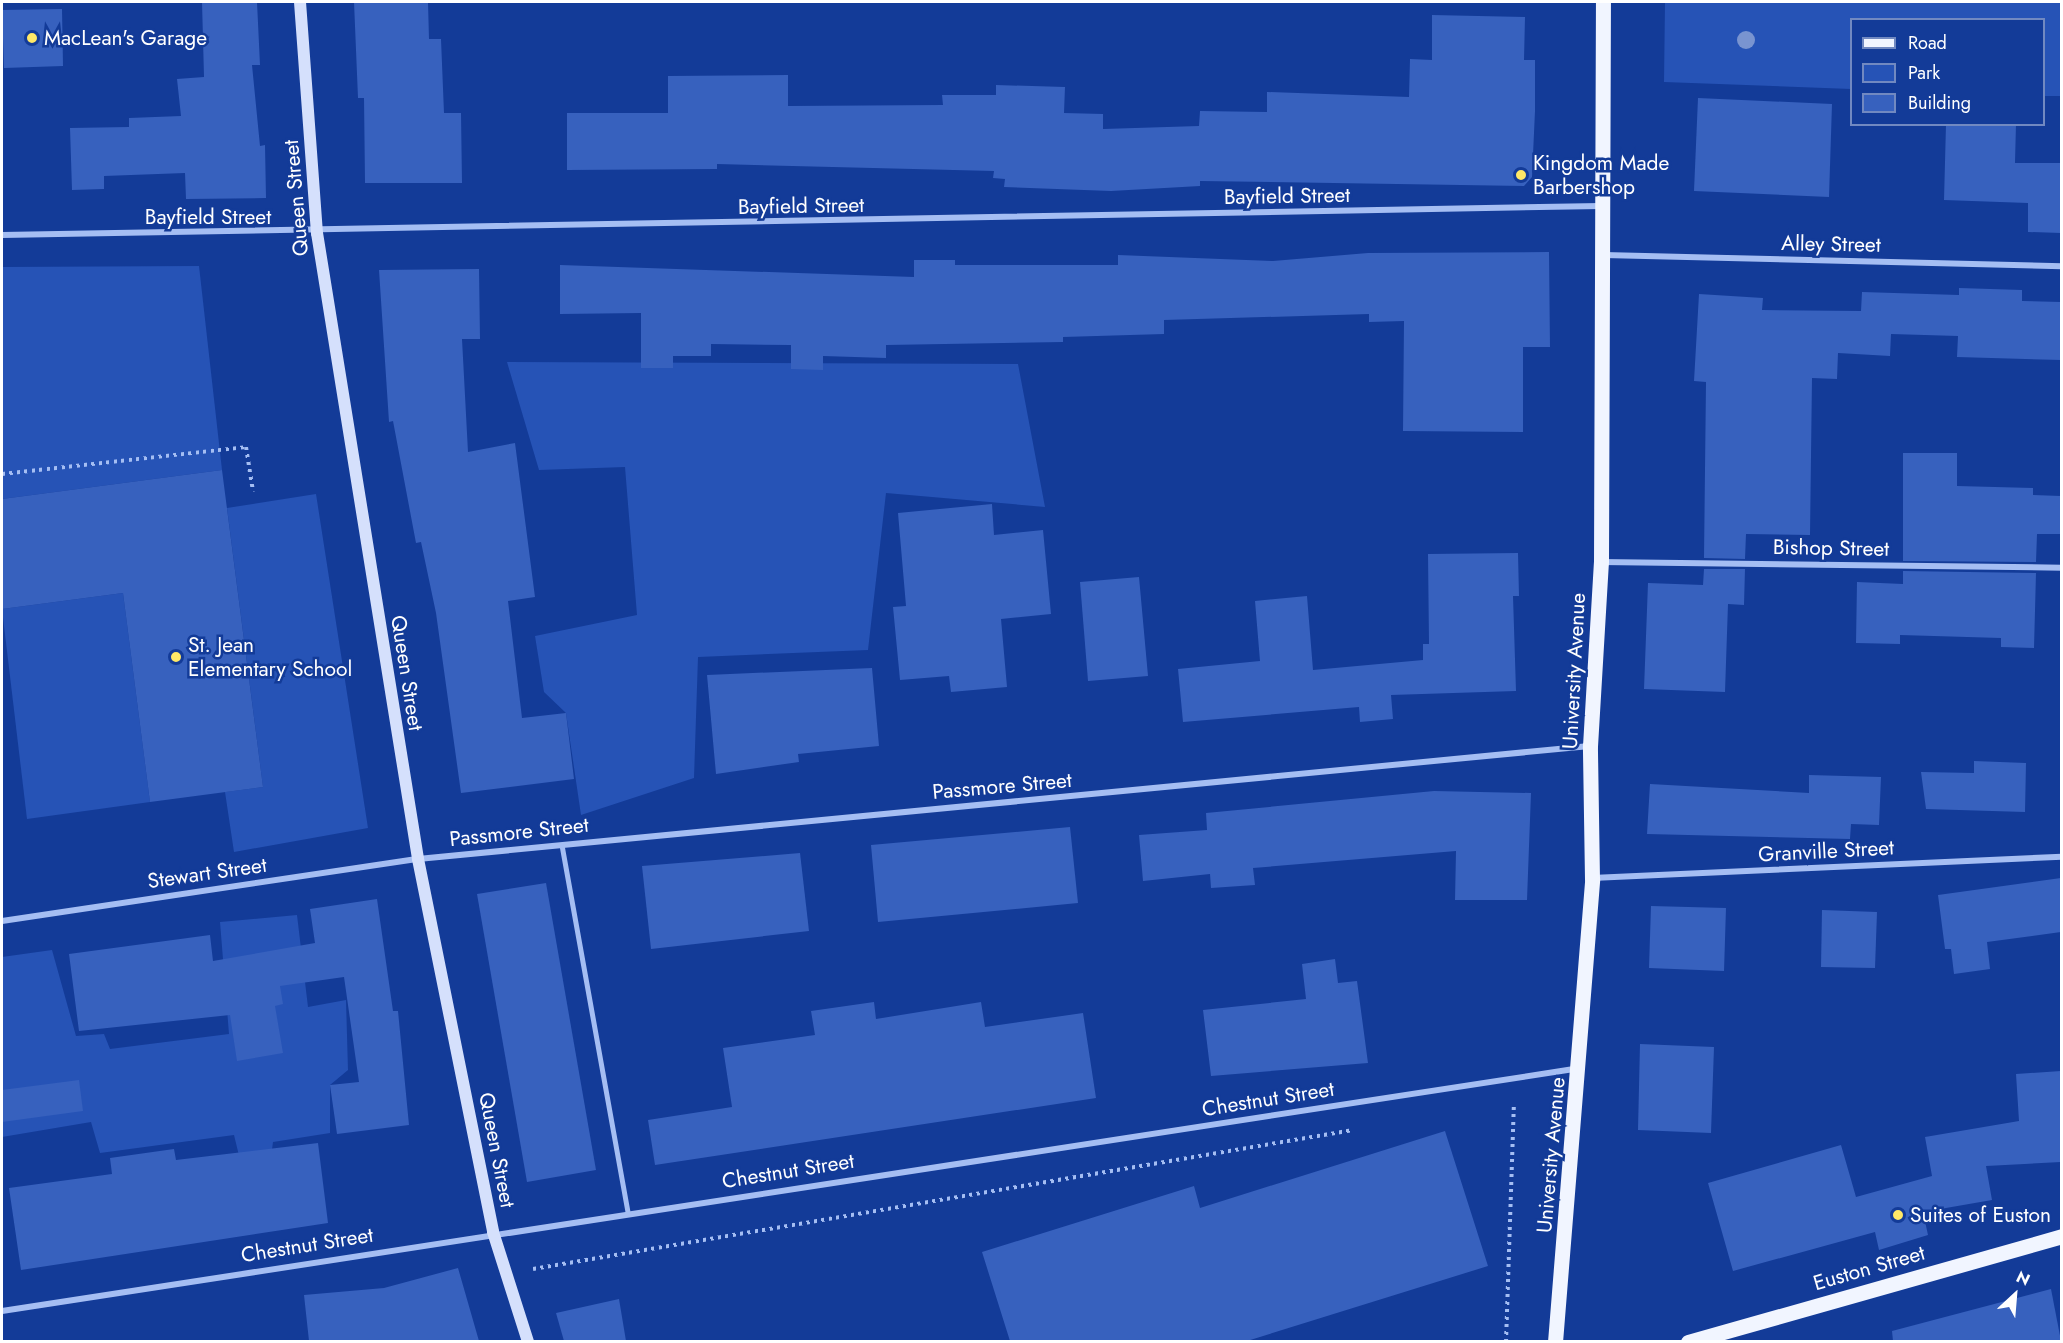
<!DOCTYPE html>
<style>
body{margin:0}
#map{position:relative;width:2063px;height:1343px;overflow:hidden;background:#133b98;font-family:Jost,sans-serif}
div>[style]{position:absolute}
.green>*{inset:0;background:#2653b6}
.building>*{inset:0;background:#3761be}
.path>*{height:4px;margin-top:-2px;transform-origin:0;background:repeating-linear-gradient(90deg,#a5bef3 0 3px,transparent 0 7.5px)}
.lane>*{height:4.5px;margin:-2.25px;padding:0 2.25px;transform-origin:2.25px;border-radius:2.25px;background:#a5bef3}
.street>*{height:6px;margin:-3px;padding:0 3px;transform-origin:3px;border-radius:3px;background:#a5bef3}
.secondary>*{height:12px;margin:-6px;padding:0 6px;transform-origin:6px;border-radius:6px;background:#d5e0fc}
.primary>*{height:15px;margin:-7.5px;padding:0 7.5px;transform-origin:7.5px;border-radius:7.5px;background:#f1f5ff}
.trees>*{width:18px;height:18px;margin:-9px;border-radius:50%;background:#7994d0}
.dots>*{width:16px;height:16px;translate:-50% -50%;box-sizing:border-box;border:3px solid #133b98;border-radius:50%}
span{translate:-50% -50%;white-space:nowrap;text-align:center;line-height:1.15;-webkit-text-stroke:5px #133b98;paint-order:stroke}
.poi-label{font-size:21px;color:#fff}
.left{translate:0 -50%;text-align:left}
.street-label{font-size:21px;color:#fff}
.frame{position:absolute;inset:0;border:3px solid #fff;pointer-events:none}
.legend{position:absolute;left:1850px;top:18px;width:195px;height:108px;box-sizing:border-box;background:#133b98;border:2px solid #7189c1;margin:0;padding:8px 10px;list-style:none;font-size:18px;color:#fff}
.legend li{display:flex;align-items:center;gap:12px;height:30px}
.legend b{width:30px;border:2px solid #7189c1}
.north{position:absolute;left:1985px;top:1265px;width:60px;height:60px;-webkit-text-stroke:4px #133b98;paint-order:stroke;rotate:26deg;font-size:16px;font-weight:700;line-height:24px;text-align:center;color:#fff}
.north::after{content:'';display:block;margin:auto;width:21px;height:27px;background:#fff;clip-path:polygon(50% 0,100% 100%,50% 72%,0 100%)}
</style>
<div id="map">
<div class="green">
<div style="clip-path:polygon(1665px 2px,2061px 2px,2061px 96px,2044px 96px,2044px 20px,1852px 20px,1851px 89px,1664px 82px)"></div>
<div style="clip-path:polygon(199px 266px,222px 470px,2px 499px,2px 267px)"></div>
<div style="clip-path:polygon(507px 362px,1018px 364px,1045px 507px,886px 493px,868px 650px,698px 657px,694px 778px,581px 815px,566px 713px,544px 692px,535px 636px,637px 615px,625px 467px,539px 470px)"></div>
<div style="clip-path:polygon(316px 494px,368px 828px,234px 852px,225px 792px,263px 787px,227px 508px)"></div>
<div style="clip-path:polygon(123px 593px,150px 802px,27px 819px,2px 609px)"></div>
<div style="clip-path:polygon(297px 915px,308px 1007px,346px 1000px,348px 1070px,330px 1085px,330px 1133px,273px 1142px,269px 1173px,242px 1168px,234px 1135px,100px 1153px,91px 1122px,2px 1137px,2px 957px,52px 950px,76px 1036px,104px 1034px,110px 1049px,229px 1034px,220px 922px)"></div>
</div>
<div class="building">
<div style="clip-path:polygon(202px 2px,257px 2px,260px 65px,252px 65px,260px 146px,265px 145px,266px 198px,186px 199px,185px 173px,104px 176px,104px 189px,72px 190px,70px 128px,129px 127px,129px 118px,181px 116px,177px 79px,204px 77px)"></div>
<div style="clip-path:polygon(354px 2px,428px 2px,429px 39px,441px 39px,444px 113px,461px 113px,462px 183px,365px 183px,364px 98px,358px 98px)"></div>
<div style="clip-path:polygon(62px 9px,63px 66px,4px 68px,2px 10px)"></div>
<div style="clip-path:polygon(1432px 15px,1525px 17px,1524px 60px,1535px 60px,1535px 111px,1532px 177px,1524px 186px,1200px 181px,1200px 186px,1111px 191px,1004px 187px,1005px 179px,993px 178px,994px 171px,717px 164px,717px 169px,567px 170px,567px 113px,668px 113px,668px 76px,788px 75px,788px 106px,943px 105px,942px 95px,996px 95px,996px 85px,1065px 87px,1064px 113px,1103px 114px,1103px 129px,1199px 126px,1200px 111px,1267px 112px,1267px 92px,1409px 97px,1410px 59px,1432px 60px)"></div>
<div style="clip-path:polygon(1698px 98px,1832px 104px,1829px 197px,1694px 191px)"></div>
<div style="clip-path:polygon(1946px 124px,2016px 124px,2015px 163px,2061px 163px,2061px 233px,2028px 232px,2028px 203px,1944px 200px)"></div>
<div style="clip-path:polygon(1549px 252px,1550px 347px,1523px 347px,1523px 432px,1403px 431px,1404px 321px,1369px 322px,1369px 314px,1164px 320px,1164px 334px,1063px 337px,1063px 342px,886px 345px,886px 358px,823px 356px,823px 370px,791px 369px,791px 345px,711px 344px,711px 356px,673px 356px,673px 368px,641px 368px,641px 313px,560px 314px,560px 265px,914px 277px,914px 260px,955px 260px,955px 265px,1118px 265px,1118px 255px,1273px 261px,1368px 253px)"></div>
<div style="clip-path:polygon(479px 269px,480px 339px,462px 339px,468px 452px,515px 443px,535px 597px,508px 601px,522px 718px,566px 713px,574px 779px,461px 793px,436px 613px,421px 542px,416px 543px,393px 421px,389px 422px,379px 270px)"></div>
<div style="clip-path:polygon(1959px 288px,2022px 290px,2022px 301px,2061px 302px,2061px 360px,1957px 357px,1958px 336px,1891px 334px,1890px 356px,1838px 353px,1837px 379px,1812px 378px,1810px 535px,1746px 534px,1745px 559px,1704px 558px,1706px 382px,1694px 381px,1699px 294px,1763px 298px,1762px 310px,1861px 311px,1862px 292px,1959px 295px)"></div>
<div style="clip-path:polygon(1903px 453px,1957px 453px,1957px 486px,2033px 488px,2033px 495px,2061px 496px,2061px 534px,2037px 534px,2036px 562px,1903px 561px)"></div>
<div style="clip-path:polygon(222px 470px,263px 787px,150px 802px,123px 593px,2px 609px,2px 499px)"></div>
<div style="clip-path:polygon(992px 504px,994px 535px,1043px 530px,1051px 614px,1001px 619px,1007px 687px,951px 692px,949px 676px,900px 680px,893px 607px,906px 606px,898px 513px)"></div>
<div style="clip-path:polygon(1518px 553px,1519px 596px,1513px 596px,1516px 691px,1391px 695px,1393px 719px,1360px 722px,1359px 707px,1183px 722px,1178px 669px,1260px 661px,1255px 601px,1307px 596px,1313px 670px,1423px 660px,1423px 644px,1429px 644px,1428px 554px)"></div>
<div style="clip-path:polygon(1704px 569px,1745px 569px,1744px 605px,1728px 604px,1725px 692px,1644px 689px,1648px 583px,1703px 585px)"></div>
<div style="clip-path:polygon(1903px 571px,2036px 573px,2034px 648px,2001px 647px,2001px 638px,1900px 635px,1900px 644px,1856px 643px,1857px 582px,1903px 584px)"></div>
<div style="clip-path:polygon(1139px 577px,1148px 676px,1088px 681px,1080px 582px)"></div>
<div style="clip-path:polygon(872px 668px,879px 746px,798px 754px,799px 762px,716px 774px,707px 675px)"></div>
<div style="clip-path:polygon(1974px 761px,2026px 763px,2025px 812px,1926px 809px,1921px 772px,1974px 773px)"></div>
<div style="clip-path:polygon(1809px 775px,1881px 777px,1879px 825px,1851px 824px,1850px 839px,1647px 834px,1650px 784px,1809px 793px)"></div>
<div style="clip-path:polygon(1434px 791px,1531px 793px,1527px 900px,1455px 900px,1456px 851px,1253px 868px,1255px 885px,1211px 888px,1210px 874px,1143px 881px,1139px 835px,1207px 830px,1206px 813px)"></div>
<div style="clip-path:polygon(1070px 827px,1078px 903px,878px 922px,871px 845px)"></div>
<div style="clip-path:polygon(800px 853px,809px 931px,651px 949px,642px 866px)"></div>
<div style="clip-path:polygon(2061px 878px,2061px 932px,1987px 942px,1990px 969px,1954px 974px,1951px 949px,1945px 949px,1938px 895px)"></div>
<div style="clip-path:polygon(546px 883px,596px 1170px,527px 1182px,477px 894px)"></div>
<div style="clip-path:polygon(377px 899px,393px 1011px,398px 1011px,409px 1125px,337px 1134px,330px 1085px,359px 1082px,344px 977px,280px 986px,283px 1004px,275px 1006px,283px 1053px,237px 1061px,230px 1015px,79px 1031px,69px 954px,210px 935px,213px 961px,315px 943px,310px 909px)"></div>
<div style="clip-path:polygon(1651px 906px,1726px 908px,1724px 971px,1649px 968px)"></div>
<div style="clip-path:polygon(1822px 910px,1877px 912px,1875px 968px,1821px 967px)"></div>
<div style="clip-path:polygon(1335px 959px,1338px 983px,1357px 981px,1368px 1063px,1211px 1076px,1203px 1010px,1306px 999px,1302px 964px)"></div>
<div style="clip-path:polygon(874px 1002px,876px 1019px,981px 1002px,985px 1027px,1083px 1013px,1096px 1098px,655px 1165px,648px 1120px,732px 1107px,723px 1048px,815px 1035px,811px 1011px)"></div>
<div style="clip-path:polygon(1640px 1044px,1714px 1047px,1711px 1133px,1638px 1130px)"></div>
<div style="clip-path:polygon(2061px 1071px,2061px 1162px,1986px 1166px,1992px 1200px,1923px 1212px,1928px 1235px,1879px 1250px,1875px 1232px,1733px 1271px,1708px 1183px,1841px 1145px,1856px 1197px,1932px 1176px,1925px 1137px,2019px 1121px,2016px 1074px)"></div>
<div style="clip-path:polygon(79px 1080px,83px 1111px,2px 1122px,2px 1090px)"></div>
<div style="clip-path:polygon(1445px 1131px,1488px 1266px,1247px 1341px,1010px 1341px,982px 1252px,1194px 1186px,1200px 1208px)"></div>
<div style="clip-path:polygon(318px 1143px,328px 1223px,21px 1270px,9px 1188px,112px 1174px,110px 1158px,174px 1149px,176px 1160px)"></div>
<div style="clip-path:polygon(458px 1268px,479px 1341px,309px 1341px,304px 1295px,384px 1288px)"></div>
<div style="clip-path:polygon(2051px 1289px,2061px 1341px,1893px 1341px,1892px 1331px)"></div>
<div style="clip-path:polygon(619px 1299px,626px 1341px,564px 1341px,556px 1313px)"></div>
</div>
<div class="path">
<div style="left:2px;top:474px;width:245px;rotate:-6.3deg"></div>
<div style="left:246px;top:447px;width:45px;rotate:81deg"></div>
<div style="left:533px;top:1269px;width:832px;rotate:-9.62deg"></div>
<div style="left:1506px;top:1342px;width:238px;rotate:-88.1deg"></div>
</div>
<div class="lane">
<div style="left:562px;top:845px;width:373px;rotate:79.8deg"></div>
</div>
<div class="street">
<div style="left:2px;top:235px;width:1599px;rotate:-1.04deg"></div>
<div style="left:1604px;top:255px;width:458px;rotate:1.4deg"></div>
<div style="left:1601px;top:562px;width:461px;rotate:0.7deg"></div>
<div style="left:1592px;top:878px;width:470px;rotate:-2.6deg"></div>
<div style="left:2px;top:921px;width:421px;rotate:-8.5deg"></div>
<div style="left:418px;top:859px;width:1177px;rotate:-5.51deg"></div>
<div style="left:2px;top:1311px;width:1592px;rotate:-8.75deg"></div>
</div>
<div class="secondary">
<div style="left:300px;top:2px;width:232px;rotate:85.8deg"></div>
<div style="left:317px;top:233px;width:634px;rotate:80.83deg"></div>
<div style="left:418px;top:859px;width:380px;rotate:78.6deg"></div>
<div style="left:493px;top:1232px;width:115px;rotate:72.3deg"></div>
</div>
<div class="primary">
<div style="left:1555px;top:1342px;width:464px;rotate:-85.4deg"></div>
<div style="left:1592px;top:879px;width:133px;rotate:-90.9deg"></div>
<div style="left:1590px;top:746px;width:184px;rotate:-86.6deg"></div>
<div style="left:1601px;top:562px;width:560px;rotate:-89.8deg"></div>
<div style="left:1688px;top:1342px;width:389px;rotate:-15.8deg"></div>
</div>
<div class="trees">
<div style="left:1746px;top:40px"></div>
</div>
<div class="dots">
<div style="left:32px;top:38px;background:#ffe867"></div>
<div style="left:1521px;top:175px;background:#ffe867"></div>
<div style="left:176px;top:657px;background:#ffe867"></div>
<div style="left:1898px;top:1215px;background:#ffe867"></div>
</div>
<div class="poi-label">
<span class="left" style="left:44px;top:38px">MacLean's Garage</span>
<span class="left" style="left:1533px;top:175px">Kingdom Made<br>Barbershop</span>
<span class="left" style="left:188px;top:657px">St. Jean<br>Elementary School</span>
<span class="left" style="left:1910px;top:1215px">Suites of Euston</span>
</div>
<div class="street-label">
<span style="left:1287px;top:196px;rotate:-1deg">Bayfield Street</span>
<span style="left:296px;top:198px;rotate:-95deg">Queen Street</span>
<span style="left:801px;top:206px;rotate:-1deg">Bayfield Street</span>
<span style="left:208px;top:217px">Bayfield Street</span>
<span style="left:1831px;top:244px;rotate:1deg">Alley Street</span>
<span style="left:1831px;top:548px;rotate:1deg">Bishop Street</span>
<span style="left:1574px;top:671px;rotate:-87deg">University Avenue</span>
<span style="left:407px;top:673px;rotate:81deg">Queen Street</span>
<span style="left:1002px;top:786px;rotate:-5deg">Passmore Street</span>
<span style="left:519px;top:832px;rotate:-6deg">Passmore Street</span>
<span style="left:1826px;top:851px;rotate:-3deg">Granville Street</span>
<span style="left:207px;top:873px;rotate:-8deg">Stewart Street</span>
<span style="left:1268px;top:1099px;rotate:-9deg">Chestnut Street</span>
<span style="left:497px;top:1150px;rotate:79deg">Queen Street</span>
<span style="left:1551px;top:1155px;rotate:-85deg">University Avenue</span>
<span style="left:788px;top:1171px;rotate:-9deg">Chestnut Street</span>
<span style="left:307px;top:1245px;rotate:-9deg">Chestnut Street</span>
<span style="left:1869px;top:1268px;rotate:-16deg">Euston Street</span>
</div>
<div class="frame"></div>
<ul class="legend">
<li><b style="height:8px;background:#f1f5ff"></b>Road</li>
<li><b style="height:16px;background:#2653b6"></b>Park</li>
<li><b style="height:16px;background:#3761be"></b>Building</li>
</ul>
<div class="north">N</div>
</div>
